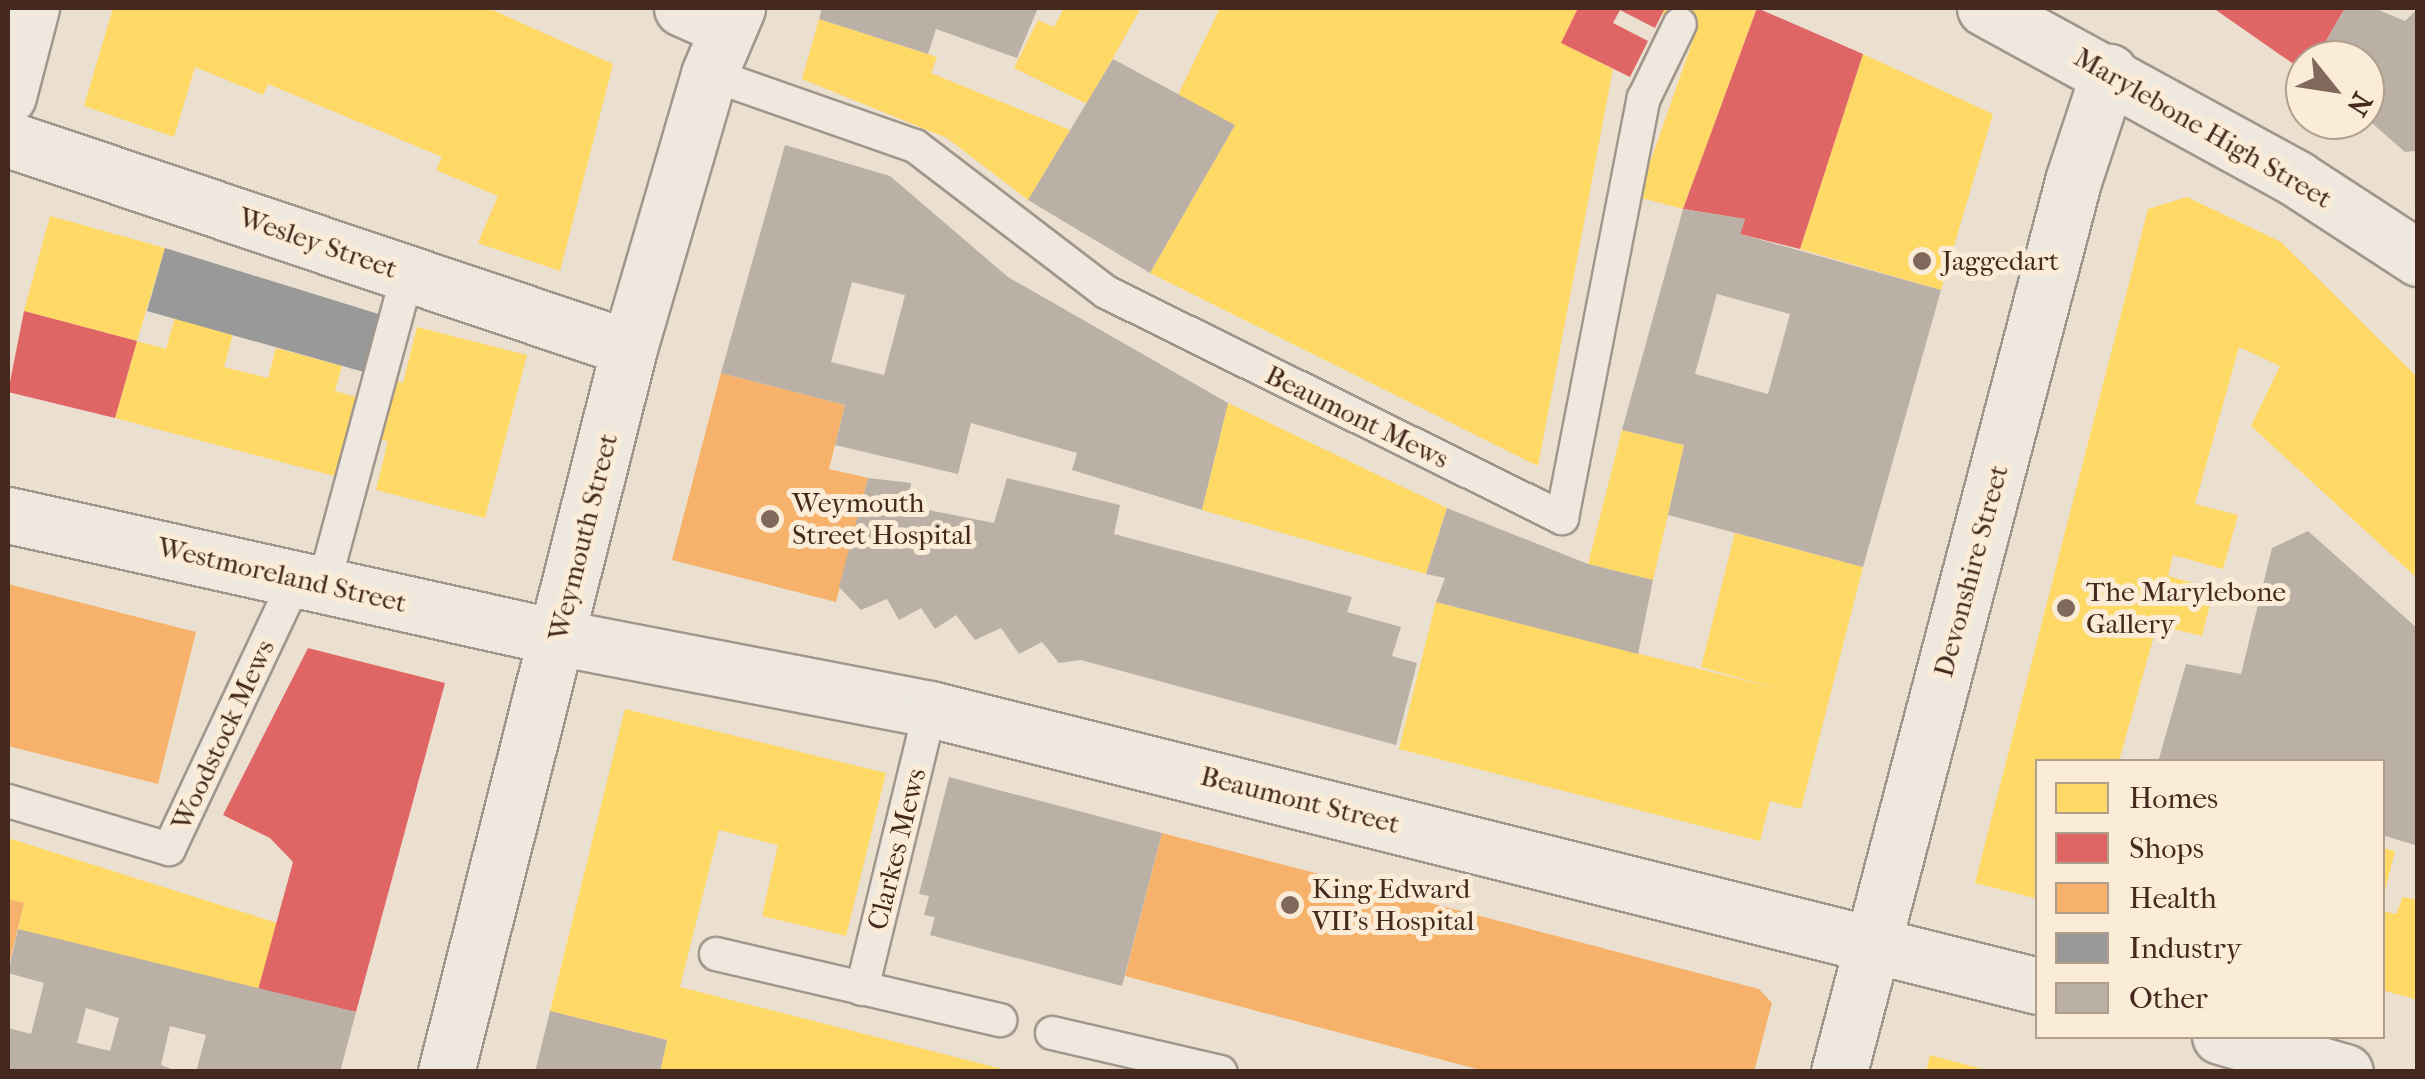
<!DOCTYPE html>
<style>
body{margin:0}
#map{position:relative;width:2425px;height:1079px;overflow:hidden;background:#ebdfcf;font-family:"IM FELL French Canon",serif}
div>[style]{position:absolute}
.homes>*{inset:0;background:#ffd966}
.shops>*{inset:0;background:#e06666}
.health>*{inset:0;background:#f6b26b}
.industry>*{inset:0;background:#999}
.building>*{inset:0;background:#bbb0a5}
.roads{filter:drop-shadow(2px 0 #a1968c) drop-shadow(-2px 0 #a1968c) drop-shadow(0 2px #a1968c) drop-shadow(0 -2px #a1968c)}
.lane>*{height:32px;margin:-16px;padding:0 16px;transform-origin:16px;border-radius:16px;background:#eee8df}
.street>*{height:55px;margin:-27.5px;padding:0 27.5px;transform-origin:27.5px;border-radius:27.5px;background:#eee8df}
.secondary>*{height:55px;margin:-27.5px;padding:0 27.5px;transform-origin:27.5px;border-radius:27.5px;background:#eee8df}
.dots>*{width:28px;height:28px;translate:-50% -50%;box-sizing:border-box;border:5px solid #faecd7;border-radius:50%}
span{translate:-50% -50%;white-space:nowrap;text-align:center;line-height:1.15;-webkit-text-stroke:10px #faecd7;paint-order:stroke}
.street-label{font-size:28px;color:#46291e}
.poi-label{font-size:28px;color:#46291e}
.left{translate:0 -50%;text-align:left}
.frame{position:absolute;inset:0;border:10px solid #46291e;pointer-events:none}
.legend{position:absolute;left:2035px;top:759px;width:350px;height:280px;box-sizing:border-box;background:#faecd7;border:2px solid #b29e8d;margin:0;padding:12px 18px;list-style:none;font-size:30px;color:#46291e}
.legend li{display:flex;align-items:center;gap:20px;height:50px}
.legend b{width:50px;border:2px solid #b29e8d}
.north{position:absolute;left:2285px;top:40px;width:100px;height:100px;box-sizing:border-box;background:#faecd7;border:2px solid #b29e8d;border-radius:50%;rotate:120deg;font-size:28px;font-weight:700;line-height:40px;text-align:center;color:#46291e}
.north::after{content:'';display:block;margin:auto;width:35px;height:45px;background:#80695c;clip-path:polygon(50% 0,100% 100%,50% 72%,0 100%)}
</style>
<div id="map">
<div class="homes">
<div style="clip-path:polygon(113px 8px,488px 8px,613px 64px,560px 271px,478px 243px,498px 196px,436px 170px,442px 157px,268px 84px,263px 95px,195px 67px,174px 137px,84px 106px)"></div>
<div style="clip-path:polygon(1064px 8px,1141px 8px,1087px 104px,1014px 68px,1038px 20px,1054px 27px)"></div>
<div style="clip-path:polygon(1220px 8px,1578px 8px,1561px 43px,1613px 69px,1538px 466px,1150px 273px,1235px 125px,1177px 97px)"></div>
<div style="clip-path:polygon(1665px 8px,1757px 8px,1683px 209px,1638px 197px,1695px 34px,1662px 14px)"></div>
<div style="clip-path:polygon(819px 19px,937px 57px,931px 73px,1070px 130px,1028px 200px,947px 138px,802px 79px)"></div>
<div style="clip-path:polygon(1863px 54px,1993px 114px,1941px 290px,1800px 249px)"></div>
<div style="clip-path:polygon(2187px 197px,2281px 242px,2418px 378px,2418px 579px,2251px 426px,2280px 366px,2239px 347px,2195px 504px,2238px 515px,2223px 569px,2173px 555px,2168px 576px,2214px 589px,2202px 636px,2157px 625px,2119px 761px,2038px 761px,2038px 899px,1975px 883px,2148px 209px)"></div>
<div style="clip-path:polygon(50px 216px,165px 248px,137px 341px,24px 311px)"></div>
<div style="clip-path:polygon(175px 317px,233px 334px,224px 367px,268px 378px,276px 348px,342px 366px,335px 391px,363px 399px,342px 478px,115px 418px,137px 341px,166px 349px)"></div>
<div style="clip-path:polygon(417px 327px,527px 355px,485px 518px,376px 490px,388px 441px,369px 437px,384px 378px,403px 383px)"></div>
<div style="clip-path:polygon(1228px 403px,1447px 508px,1426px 574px,1202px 510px)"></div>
<div style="clip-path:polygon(1622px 430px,1684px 445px,1653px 580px,1588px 564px)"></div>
<div style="clip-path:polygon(1735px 533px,1863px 567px,1801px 809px,1770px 801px,1760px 841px,1399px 749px,1436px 602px,1778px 689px,1701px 667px)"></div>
<div style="clip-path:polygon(625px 709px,886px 773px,846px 936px,762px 916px,778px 845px,719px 830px,680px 987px,1014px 1072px,660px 1072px,667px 1040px,550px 1011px)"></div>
<div style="clip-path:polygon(8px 838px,277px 923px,258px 990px,18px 929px,24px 903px,8px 899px)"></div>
<div style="clip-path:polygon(2382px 848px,2395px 851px,2384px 895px,2382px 895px)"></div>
<div style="clip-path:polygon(2403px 897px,2418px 900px,2418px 1000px,2382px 990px,2382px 911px,2396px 914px)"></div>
<div style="clip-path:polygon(1930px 1055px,1986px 1070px,1986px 1072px,1926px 1072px)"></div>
</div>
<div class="shops">
<div style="clip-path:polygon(1578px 8px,1665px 8px,1655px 28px,1620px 10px,1613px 23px,1648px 41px,1630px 77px,1561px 43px)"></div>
<div style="clip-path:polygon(1757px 8px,1863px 54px,1800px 249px,1740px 234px,1745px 219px,1683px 209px)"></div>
<div style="clip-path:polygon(2213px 8px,2345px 8px,2315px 60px,2305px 60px,2305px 72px)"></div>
<div style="clip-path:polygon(24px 311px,137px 341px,115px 418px,8px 392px)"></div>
<div style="clip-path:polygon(308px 648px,445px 683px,356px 1012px,258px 990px,293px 862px,270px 838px,223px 815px)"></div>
</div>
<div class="health">
<div style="clip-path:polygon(721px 373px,845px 405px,829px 469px,868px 478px,836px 602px,672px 560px)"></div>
<div style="clip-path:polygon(8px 584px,196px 632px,158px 784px,8px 746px)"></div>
<div style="clip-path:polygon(1162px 833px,1759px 989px,1772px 1003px,1754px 1072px,1488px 1072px,1125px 976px)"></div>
<div style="clip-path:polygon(8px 899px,24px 903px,9px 965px,8px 965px)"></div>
</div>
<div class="industry">
<div style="clip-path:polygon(165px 248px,385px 316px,371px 374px,147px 311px)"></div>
</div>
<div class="building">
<div style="clip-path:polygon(822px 8px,1038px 8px,1017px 58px,936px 29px,928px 54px,819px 19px)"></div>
<div style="clip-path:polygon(2345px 8px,2374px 8px,2405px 21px,2418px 8px,2415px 151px,2405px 152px,2365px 117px,2365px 60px,2315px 60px)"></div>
<div style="clip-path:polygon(1113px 59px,1235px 125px,1150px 273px,1028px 200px)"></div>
<div style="clip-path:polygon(evenodd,785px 145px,890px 176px,1008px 277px,1228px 403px,1202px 510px,1072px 470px,1077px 453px,971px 423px,958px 474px,835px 445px,845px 405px,721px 373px,785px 145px,852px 282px,905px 295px,884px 375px,831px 362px,852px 282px)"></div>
<div style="clip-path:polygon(evenodd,1683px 209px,1745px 219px,1740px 234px,1941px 290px,1863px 567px,1668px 515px,1684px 445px,1622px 430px,1683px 209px,1717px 294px,1790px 314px,1768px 394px,1695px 374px,1717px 294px)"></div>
<div style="clip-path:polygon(868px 478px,911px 483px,908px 506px,994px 523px,1007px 478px,1120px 505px,1114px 534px,1352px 597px,1347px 612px,1401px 627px,1392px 656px,1417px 663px,1396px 745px,1081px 660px,1059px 663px,1042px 642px,1019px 654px,1001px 628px,975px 640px,956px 615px,935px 629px,921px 608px,899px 620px,887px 599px,861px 610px,839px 587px)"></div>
<div style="clip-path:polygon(1447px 508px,1588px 564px,1653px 580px,1638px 654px,1436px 602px,1445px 578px,1426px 574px)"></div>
<div style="clip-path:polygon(2308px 531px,2418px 629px,2418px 846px,2382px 835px,2382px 762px,2158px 762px,2186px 664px,2241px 674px,2272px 548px)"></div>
<div style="clip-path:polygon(949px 777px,1162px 833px,1122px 986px,930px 935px,935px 917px,924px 915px,929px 896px,919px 894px)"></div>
<div style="clip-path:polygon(evenodd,18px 929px,356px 1012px,340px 1072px,196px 1072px,206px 1035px,170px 1026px,161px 1065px,179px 1072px,8px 1072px,8px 1028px,31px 1034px,44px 983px,8px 973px,18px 929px,86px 1008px,119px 1018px,110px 1051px,77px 1043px,86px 1008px)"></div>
<div style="clip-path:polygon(550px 1011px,667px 1040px,660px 1072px,535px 1072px)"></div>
</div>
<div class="roads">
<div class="lane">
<div style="left:709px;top:74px;width:218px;rotate:19.3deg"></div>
<div style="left:915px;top:146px;width:240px;rotate:37.4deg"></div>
<div style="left:1106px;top:292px;width:509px;rotate:26.36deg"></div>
<div style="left:1562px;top:518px;width:428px;rotate:-79deg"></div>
<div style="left:1644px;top:98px;width:82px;rotate:-64.1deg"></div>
<div style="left:324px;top:584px;width:322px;rotate:-74.9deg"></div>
<div style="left:8px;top:801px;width:168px;rotate:16.6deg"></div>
<div style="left:169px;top:849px;width:301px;rotate:-64.8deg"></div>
<div style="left:716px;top:954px;width:292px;rotate:13.1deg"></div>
<div style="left:862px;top:989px;width:288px;rotate:-76.3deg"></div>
<div style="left:1052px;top:1033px;width:173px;rotate:13deg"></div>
</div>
<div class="street">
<div style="left:682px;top:8px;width:49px;rotate:24deg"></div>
<div style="left:8px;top:96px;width:91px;rotate:-75.4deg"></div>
<div style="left:8px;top:139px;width:655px;rotate:18.6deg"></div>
<div style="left:8px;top:515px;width:561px;rotate:12.55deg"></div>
<div style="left:556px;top:637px;width:381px;rotate:10.9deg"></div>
<div style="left:930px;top:709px;width:1142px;rotate:14.04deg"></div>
<div style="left:2220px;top:1036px;width:130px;rotate:16.1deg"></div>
<div style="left:1839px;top:1072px;width:921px;rotate:-75.28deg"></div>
<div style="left:2073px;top:181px;width:115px;rotate:-71.7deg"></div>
</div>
<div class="secondary">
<div style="left:1985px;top:8px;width:356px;rotate:28.7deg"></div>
<div style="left:2297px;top:179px;width:145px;rotate:33.1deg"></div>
<div style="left:446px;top:1072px;width:747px;rotate:-75.81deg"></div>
<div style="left:629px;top:348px;width:285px;rotate:-73.7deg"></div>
<div style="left:709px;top:74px;width:72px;rotate:-67deg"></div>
</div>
</div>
<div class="dots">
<div style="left:1922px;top:261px;background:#80695c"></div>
<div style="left:770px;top:519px;background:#80695c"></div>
<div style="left:2066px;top:608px;background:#80695c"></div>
<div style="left:1290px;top:905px;background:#80695c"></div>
</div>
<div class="street-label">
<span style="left:2203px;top:128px;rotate:30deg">Marylebone High Street</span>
<span style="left:318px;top:243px;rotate:19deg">Wesley Street</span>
<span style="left:1357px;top:417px;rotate:26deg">Beaumont Mews</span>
<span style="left:583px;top:537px;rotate:-76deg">Weymouth Street</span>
<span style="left:1971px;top:571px;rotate:-75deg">Devonshire Street</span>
<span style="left:282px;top:575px;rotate:13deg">Westmoreland Street</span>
<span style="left:223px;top:735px;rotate:-65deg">Woodstock Mews</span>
<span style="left:1300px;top:800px;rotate:14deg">Beaumont Street</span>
<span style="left:897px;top:849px;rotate:-76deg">Clarkes Mews</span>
</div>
<div class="poi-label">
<span class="left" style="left:1942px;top:261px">Jaggedart</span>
<span class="left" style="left:792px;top:519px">Weymouth<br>Street Hospital</span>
<span class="left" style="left:2086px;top:608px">The Marylebone<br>Gallery</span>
<span class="left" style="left:1312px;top:905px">King Edward<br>VII's Hospital</span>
</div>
<div class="frame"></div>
<ul class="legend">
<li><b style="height:28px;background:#ffd966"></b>Homes</li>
<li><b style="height:28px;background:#e06666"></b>Shops</li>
<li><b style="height:28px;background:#f6b26b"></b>Health</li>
<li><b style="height:28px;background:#999"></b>Industry</li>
<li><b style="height:28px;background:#bbb0a5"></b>Other</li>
</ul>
<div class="north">N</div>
</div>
